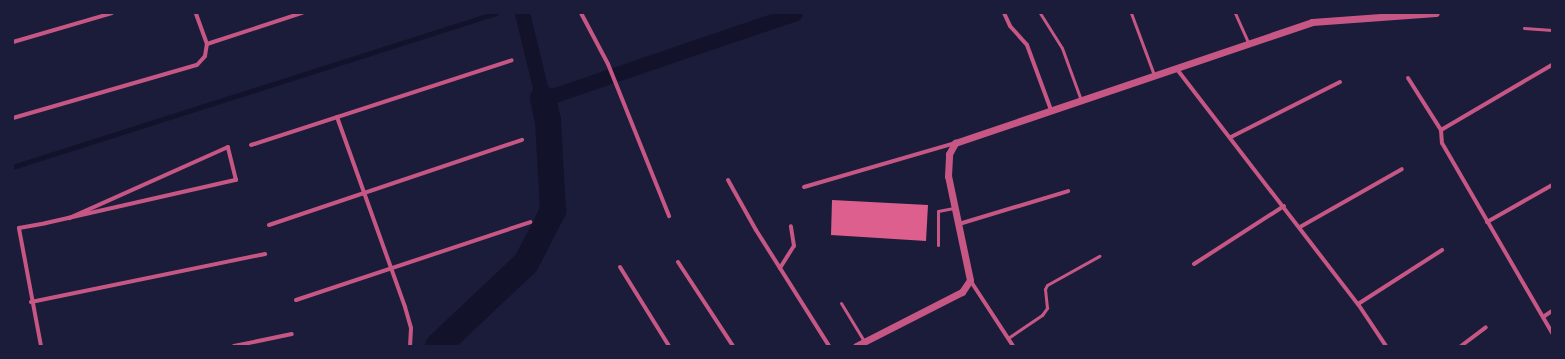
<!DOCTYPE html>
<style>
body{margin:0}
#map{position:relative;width:1565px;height:359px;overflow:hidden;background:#1b1b3a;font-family:"Golos Text",sans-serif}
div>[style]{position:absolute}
.stream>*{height:4.5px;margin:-2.25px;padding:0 2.25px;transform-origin:2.25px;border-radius:2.25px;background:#12122b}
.canal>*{height:15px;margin:-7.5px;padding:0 7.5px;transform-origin:7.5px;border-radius:7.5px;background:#12122b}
.river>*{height:26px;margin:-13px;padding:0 13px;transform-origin:13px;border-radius:13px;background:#12122b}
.building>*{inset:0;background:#dd5f8e}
.service>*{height:3px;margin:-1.5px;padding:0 1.5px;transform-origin:1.5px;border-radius:1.5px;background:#c65784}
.minor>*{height:4px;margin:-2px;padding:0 2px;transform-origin:2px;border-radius:2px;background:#c65784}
.tertiary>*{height:7px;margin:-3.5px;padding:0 3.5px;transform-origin:3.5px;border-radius:3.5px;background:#c65784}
span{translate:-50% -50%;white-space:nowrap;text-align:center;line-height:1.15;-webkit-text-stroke:3px #1b1b3a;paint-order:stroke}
.frame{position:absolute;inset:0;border:14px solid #1b1b3a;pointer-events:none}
</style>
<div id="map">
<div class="stream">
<div style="left:13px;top:167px;width:507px;rotate:-17.68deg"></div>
</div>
<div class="canal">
<div style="left:522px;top:13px;width:89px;rotate:76.3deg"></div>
<div style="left:543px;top:99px;width:266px;rotate:-18.8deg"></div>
</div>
<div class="river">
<div style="left:438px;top:346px;width:121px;rotate:-43.3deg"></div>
<div style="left:526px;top:263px;width:59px;rotate:-62.6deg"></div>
<div style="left:553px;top:211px;width:90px;rotate:-93.2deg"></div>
<div style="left:548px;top:121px;width:23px;rotate:-103deg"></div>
</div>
<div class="building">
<div style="clip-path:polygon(832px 200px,928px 205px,926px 241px,831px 235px)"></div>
</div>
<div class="service">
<div style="left:1040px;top:13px;width:41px;rotate:57.8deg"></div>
<div style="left:1062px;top:48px;width:55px;rotate:69.9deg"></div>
<div style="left:1131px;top:13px;width:66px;rotate:69.6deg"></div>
<div style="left:1235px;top:13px;width:32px;rotate:66deg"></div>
<div style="left:1524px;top:28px;width:28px;rotate:4deg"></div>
<div style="left:938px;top:245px;width:34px;rotate:-90deg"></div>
<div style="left:938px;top:211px;width:16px;rotate:-11deg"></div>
<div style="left:841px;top:303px;width:44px;rotate:58.8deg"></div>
<div style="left:1008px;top:338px;width:41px;rotate:-34.1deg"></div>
<div style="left:1042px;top:315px;width:9px;rotate:-54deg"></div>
<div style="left:1047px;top:308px;width:19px;rotate:-96deg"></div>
<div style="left:1045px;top:289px;width:4px;rotate:-63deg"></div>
<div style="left:1047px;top:285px;width:60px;rotate:-29.1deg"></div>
</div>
<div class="minor">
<div style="left:581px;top:13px;width:58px;rotate:62.1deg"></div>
<div style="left:608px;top:64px;width:164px;rotate:68.1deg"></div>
<div style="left:1004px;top:13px;width:14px;rotate:65deg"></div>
<div style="left:1010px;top:26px;width:25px;rotate:48deg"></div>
<div style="left:1027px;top:45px;width:69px;rotate:69.7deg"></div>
<div style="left:13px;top:42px;width:103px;rotate:-16.3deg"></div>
<div style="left:207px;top:44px;width:100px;rotate:-18.1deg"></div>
<div style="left:1176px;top:68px;width:298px;rotate:52.4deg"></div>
<div style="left:1358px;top:304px;width:50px;rotate:56.3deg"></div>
<div style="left:1408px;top:78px;width:62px;rotate:57.6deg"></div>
<div style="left:1441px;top:130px;width:13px;rotate:86deg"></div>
<div style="left:1442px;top:143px;width:220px;rotate:59.9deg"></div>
<div style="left:337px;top:117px;width:202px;rotate:70.3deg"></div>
<div style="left:405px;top:307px;width:22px;rotate:74deg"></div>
<div style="left:411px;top:328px;width:18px;rotate:93deg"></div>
<div style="left:13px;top:118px;width:191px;rotate:-16.1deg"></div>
<div style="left:197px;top:65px;width:12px;rotate:-48deg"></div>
<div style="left:205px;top:56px;width:12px;rotate:-81deg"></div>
<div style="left:207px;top:44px;width:33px;rotate:-110deg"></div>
<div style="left:1441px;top:130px;width:129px;rotate:-30.4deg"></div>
<div style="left:1231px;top:137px;width:122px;rotate:-26.8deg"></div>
<div style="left:251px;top:145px;width:274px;rotate:-18deg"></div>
<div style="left:728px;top:180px;width:57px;rotate:60.8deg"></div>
<div style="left:756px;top:230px;width:137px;rotate:57.8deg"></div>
<div style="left:804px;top:187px;width:157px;rotate:-16.2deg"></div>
<div style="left:1487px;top:222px;width:75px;rotate:-29.6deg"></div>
<div style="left:959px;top:224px;width:114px;rotate:-16.8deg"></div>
<div style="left:269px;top:225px;width:267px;rotate:-18.6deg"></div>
<div style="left:1300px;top:227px;width:117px;rotate:-29.6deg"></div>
<div style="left:678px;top:262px;width:100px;rotate:56.8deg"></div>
<div style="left:1194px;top:264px;width:107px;rotate:-32.8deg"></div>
<div style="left:620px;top:267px;width:93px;rotate:58.2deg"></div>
<div style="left:780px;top:268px;width:26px;rotate:-58deg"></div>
<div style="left:794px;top:246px;width:20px;rotate:-99deg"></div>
<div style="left:970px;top:280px;width:79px;rotate:56.9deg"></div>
<div style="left:296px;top:300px;width:247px;rotate:-18.4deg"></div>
<div style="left:31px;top:302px;width:239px;rotate:-11.6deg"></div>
<div style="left:1358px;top:304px;width:100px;rotate:-32.7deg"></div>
<div style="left:1543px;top:317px;width:11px;rotate:-34deg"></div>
<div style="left:41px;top:346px;width:120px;rotate:-100.6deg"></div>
<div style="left:19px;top:228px;width:27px;rotate:-10deg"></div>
<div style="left:46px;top:223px;width:195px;rotate:-12.8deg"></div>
<div style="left:236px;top:180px;width:34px;rotate:-104deg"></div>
<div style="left:228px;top:147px;width:174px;rotate:155.9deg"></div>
<div style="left:234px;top:346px;width:59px;rotate:-11.7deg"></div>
<div style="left:1461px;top:346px;width:31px;rotate:-37deg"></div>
</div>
<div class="tertiary">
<div style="left:856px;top:346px;width:119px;rotate:-27deg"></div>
<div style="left:962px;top:292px;width:14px;rotate:-56deg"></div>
<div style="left:970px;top:280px;width:106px;rotate:-101.9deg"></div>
<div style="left:948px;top:176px;width:22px;rotate:-87deg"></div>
<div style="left:949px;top:154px;width:13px;rotate:-61deg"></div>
<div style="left:955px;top:143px;width:377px;rotate:-18.7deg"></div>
<div style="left:1312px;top:22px;width:124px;rotate:-4.2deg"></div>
</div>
<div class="frame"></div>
</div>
